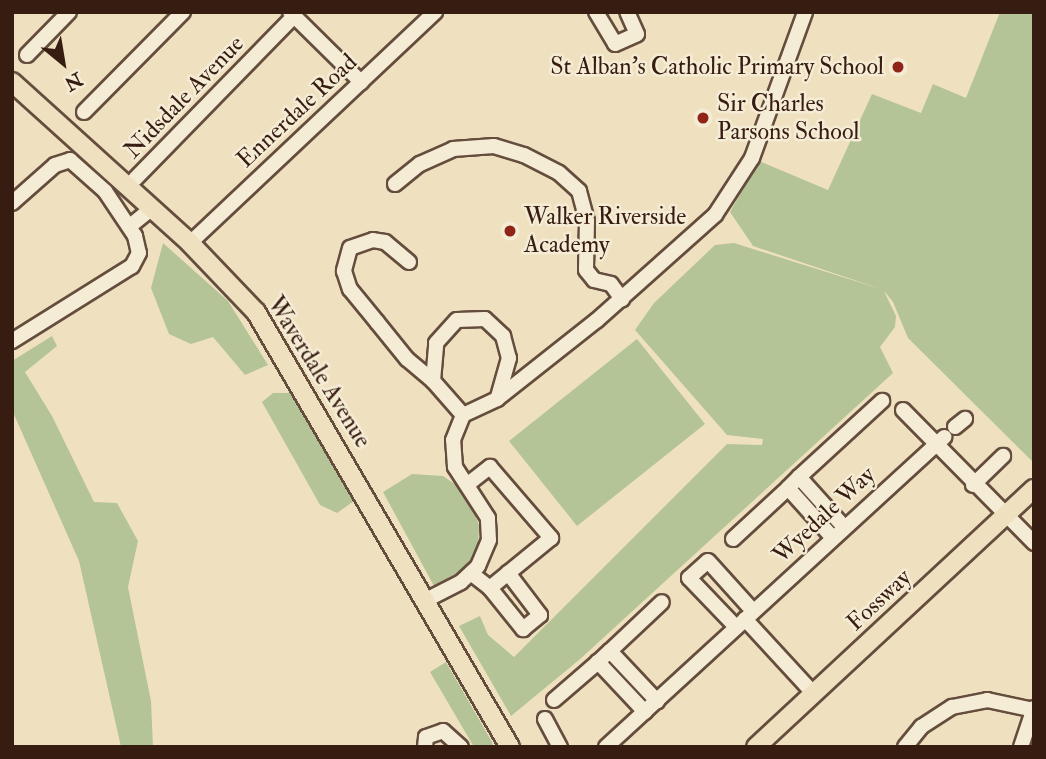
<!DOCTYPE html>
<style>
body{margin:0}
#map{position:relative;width:1046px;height:759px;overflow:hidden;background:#efe1c0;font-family:"IM FELL Double Pica",serif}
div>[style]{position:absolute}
.green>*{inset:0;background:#b5c496}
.roads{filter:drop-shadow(2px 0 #654d3d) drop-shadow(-2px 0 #654d3d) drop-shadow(0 2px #654d3d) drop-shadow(0 -2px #654d3d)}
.minor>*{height:14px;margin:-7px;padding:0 7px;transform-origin:7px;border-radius:7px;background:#f5ecd6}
.major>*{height:18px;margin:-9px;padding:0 9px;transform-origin:9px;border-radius:9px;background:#efe1c0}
.dots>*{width:19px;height:19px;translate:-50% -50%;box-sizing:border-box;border:4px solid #f5ecd6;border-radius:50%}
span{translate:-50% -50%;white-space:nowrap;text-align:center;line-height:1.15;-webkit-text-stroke:5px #f5ecd6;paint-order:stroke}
.poi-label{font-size:24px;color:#371c11}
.right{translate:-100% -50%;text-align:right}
.left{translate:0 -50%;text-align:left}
.street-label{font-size:24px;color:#371c11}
.frame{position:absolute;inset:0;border:14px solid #371c11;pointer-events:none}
.north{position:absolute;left:28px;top:28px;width:70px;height:70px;-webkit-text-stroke:5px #f5ecd6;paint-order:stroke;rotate:150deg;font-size:19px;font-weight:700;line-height:28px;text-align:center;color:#371c11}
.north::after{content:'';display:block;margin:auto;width:24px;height:32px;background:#371c11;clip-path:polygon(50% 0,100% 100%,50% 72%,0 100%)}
</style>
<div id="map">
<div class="green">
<div style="clip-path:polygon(1000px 12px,1034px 12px,1034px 463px,908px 338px,893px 302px,884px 291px,896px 316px,895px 327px,880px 347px,893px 373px,579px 660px,511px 716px,459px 626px,480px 616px,488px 635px,514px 657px,727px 444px,762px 445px,763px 439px,727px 435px,635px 330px,654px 303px,715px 245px,734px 243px,881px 289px,753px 246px,730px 212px,759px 161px,828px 190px,872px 94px,921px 113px,933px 84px,966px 98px)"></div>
<div style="clip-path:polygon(163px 243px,228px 301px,268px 365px,245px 375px,213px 337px,191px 344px,169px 334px,151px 288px)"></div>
<div style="clip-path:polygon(52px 336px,57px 346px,25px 372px,52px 416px,94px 502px,117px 503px,138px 541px,128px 587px,151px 701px,153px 747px,121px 747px,79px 561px,12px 410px,12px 361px)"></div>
<div style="clip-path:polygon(637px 339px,705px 424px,577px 526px,509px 441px)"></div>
<div style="clip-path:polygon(273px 393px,291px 393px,354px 501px,337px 513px,320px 505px,262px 402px)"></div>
<div style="clip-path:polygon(412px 474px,443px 476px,456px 485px,469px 499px,479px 525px,478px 551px,464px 569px,434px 586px,383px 492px)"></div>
<div style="clip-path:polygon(446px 662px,492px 742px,493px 747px,474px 747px,430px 672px)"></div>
</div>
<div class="roads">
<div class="minor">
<div style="left:290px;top:12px;width:100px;rotate:44.6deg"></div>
<div style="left:596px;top:12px;width:37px;rotate:59deg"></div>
<div style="left:615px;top:44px;width:24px;rotate:-24deg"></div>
<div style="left:637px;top:34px;width:24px;rotate:-114deg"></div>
<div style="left:27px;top:55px;width:60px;rotate:-45.7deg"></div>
<div style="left:84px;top:112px;width:141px;rotate:-45.3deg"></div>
<div style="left:135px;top:179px;width:228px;rotate:-45.7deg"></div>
<div style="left:395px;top:184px;width:32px;rotate:-39deg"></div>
<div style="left:420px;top:164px;width:36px;rotate:-24deg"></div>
<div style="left:453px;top:149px;width:41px;rotate:-4.2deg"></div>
<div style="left:494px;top:146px;width:31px;rotate:17deg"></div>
<div style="left:524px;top:155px;width:39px;rotate:27deg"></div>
<div style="left:559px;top:173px;width:27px;rotate:42deg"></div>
<div style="left:579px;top:191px;width:31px;rotate:75deg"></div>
<div style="left:587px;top:221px;width:49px;rotate:91.2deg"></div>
<div style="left:586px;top:270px;width:13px;rotate:51deg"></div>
<div style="left:594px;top:280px;width:17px;rotate:13deg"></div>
<div style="left:611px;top:284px;width:19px;rotate:54deg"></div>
<div style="left:12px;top:203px;width:57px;rotate:-41.5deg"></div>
<div style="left:55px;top:165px;width:16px;rotate:-18deg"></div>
<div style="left:70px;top:160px;width:47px;rotate:41.5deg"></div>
<div style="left:105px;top:191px;width:54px;rotate:56.3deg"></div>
<div style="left:135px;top:236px;width:17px;rotate:77deg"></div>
<div style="left:139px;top:253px;width:15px;rotate:118deg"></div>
<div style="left:132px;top:266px;width:142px;rotate:148deg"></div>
<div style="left:130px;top:226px;width:27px;rotate:-39deg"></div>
<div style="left:190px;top:243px;width:337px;rotate:-43.3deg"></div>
<div style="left:409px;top:262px;width:31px;rotate:-140deg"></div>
<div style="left:385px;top:242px;width:12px;rotate:-171deg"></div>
<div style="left:373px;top:240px;width:24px;rotate:161deg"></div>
<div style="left:350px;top:248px;width:24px;rotate:105deg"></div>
<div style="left:344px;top:271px;width:19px;rotate:72deg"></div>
<div style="left:350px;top:289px;width:43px;rotate:50.7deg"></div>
<div style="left:377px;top:322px;width:48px;rotate:51deg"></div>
<div style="left:407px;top:359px;width:34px;rotate:40deg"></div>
<div style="left:903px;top:410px;width:187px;rotate:45.4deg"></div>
<div style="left:463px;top:415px;width:45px;rotate:-131.4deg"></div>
<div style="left:433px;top:381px;width:38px;rotate:-85deg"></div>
<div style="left:436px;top:343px;width:31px;rotate:-48deg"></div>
<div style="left:457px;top:320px;width:28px;rotate:-2deg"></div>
<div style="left:485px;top:319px;width:25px;rotate:43deg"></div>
<div style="left:503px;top:336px;width:23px;rotate:75deg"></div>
<div style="left:509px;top:358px;width:41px;rotate:105.8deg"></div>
<div style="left:955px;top:427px;width:13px;rotate:-39deg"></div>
<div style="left:799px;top:477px;width:113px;rotate:-42.5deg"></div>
<div style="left:468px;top:484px;width:28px;rotate:-38deg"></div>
<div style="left:490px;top:467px;width:94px;rotate:49.3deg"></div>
<div style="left:551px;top:538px;width:79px;rotate:140.7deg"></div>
<div style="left:490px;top:588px;width:24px;rotate:-142deg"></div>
<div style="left:973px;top:485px;width:42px;rotate:-44deg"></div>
<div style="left:833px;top:538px;width:67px;rotate:-132deg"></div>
<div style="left:788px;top:488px;width:16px;rotate:-45deg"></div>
<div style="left:799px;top:477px;width:67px;rotate:48deg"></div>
<div style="left:733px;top:539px;width:75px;rotate:-42.8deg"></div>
<div style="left:490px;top:588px;width:53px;rotate:51.2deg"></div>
<div style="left:523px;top:629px;width:22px;rotate:-39deg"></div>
<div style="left:540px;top:615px;width:53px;rotate:-127.3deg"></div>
<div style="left:426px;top:600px;width:39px;rotate:-27deg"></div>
<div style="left:461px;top:582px;width:23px;rotate:-43deg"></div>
<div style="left:478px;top:566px;width:28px;rotate:-67deg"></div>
<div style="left:489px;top:540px;width:22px;rotate:-93deg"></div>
<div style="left:488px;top:518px;width:61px;rotate:-122.9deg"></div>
<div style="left:455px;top:467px;width:27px;rotate:-94deg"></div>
<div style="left:453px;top:440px;width:27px;rotate:-68deg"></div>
<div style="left:463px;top:415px;width:38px;rotate:-25deg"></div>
<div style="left:497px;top:399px;width:127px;rotate:-38.3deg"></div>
<div style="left:597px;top:320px;width:158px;rotate:-41.7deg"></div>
<div style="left:715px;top:215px;width:68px;rotate:-57deg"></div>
<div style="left:752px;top:158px;width:155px;rotate:-70deg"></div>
<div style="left:745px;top:619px;width:102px;rotate:47.4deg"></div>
<div style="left:736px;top:627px;width:68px;rotate:-133.8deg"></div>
<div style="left:689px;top:578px;width:25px;rotate:-42deg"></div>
<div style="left:708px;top:561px;width:67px;rotate:48deg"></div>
<div style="left:610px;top:651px;width:71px;rotate:-43.3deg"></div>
<div style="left:554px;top:700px;width:58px;rotate:-40.8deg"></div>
<div style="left:645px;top:712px;width:69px;rotate:-133.2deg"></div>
<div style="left:598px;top:662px;width:16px;rotate:-43deg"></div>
<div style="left:610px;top:651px;width:69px;rotate:46.8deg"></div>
<div style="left:545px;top:719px;width:32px;rotate:62deg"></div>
<div style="left:425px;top:747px;width:10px;rotate:-84deg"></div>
<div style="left:426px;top:737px;width:18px;rotate:-19deg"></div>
<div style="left:443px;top:731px;width:24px;rotate:42deg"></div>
<div style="left:606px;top:747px;width:459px;rotate:-42.5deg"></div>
<div style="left:905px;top:747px;width:26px;rotate:-51deg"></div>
<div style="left:921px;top:727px;width:37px;rotate:-33deg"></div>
<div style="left:952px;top:707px;width:36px;rotate:-11deg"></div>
<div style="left:987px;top:700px;width:48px;rotate:12deg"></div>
<div style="left:1021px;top:747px;width:41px;rotate:-71.6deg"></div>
</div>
<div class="major">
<div style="left:12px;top:82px;width:240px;rotate:42.1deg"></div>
<div style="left:190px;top:243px;width:95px;rotate:46.3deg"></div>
<div style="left:256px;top:312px;width:504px;rotate:59.72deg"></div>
<div style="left:756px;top:747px;width:379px;rotate:-42.9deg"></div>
</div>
</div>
<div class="dots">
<div style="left:898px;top:67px;background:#8f2418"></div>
<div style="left:703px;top:118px;background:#8f2418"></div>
<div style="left:510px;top:231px;background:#8f2418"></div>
</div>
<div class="poi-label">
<span class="right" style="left:884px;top:67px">St Alban's Catholic Primary School</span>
<span class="left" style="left:717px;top:118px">Sir Charles<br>Parsons School</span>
<span class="left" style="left:524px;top:231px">Walker Riverside<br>Academy</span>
</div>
<div class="street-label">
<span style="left:184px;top:97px;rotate:-46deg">Nidsdale Avenue</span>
<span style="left:297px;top:111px;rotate:-43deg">Ennerdale Road</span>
<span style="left:319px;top:372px;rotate:58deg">Waverdale Avenue</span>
<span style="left:824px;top:515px;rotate:-43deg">Wyedale Way</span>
<span style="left:879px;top:600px;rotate:-43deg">Fossway</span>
</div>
<div class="frame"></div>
<div class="north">N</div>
</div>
